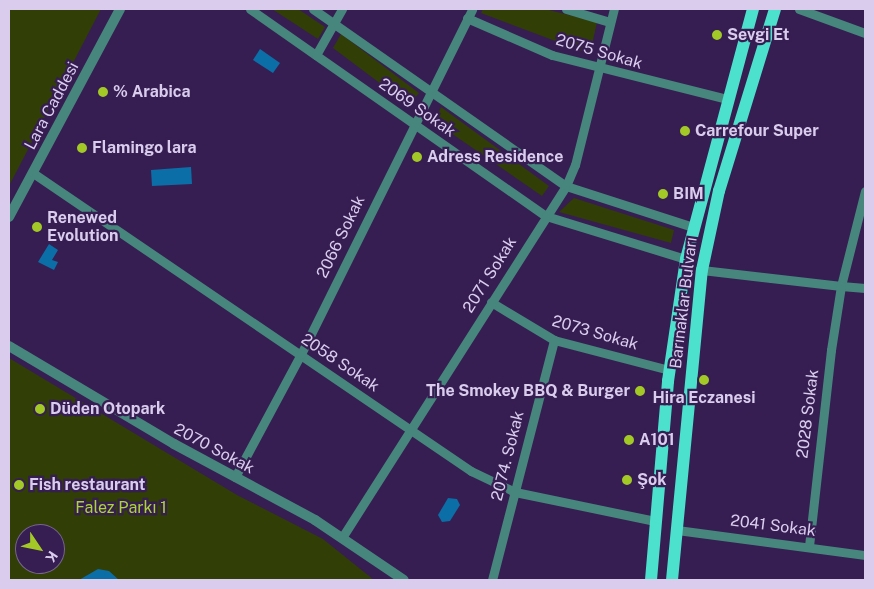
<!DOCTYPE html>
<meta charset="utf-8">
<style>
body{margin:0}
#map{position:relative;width:874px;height:589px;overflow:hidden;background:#361e52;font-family:"Public Sans",sans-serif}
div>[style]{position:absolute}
.green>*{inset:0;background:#313e06}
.water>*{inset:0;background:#0c6ea6}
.minor>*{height:9px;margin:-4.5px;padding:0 4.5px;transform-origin:4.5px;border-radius:4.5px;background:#47867d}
.tertiary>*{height:10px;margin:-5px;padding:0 5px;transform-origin:5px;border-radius:5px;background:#47867d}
.primary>*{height:12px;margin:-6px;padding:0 6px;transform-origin:6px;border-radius:6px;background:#4be1cd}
.dots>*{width:14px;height:14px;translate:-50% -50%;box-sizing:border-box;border:2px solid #361e52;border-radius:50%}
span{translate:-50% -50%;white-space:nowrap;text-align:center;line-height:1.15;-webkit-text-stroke:4.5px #361e52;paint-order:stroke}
.poi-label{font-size:16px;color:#d9cced;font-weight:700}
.left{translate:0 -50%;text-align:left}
.right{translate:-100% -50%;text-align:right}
.street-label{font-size:16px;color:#d9cced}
.park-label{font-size:16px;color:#add437}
.frame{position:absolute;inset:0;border:10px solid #d9cced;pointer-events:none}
.north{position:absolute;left:15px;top:524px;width:50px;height:50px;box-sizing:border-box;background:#361e52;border:1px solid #776490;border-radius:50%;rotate:124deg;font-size:14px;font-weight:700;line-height:20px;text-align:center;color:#d9cced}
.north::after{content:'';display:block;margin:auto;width:18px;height:22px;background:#a3c926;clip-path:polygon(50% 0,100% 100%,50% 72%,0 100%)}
</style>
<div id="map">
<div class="green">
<div style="clip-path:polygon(9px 9px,101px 9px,9px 186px)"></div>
<div style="clip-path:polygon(272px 9px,298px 9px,325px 27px,318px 39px)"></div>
<div style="clip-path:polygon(483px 9px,545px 9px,597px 22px,590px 54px,481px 13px)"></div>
<div style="clip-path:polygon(341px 34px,419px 93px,409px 105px,333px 48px)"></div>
<div style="clip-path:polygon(441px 107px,549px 186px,542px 196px,435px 122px)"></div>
<div style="clip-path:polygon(574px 198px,674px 230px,671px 243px,559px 212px)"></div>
<div style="clip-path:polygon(evenodd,9px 358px,237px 495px,323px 539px,374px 580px,9px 580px,9px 358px,25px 534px,55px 534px,55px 564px,25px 564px,25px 534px)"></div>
</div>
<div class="water">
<div style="clip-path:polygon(260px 49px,280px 63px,273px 73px,253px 60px)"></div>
<div style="clip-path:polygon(191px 167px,192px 184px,152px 186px,151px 170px)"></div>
<div style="clip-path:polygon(49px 244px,58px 250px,52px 260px,58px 262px,54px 270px,38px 262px)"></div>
<div style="clip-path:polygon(448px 498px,457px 499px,460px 505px,450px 521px,442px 522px,438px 515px)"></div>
<div style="clip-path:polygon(98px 569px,109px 571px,119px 580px,79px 580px)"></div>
</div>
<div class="minor">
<div style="left:250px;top:9px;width:361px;rotate:35deg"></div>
<div style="left:546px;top:216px;width:146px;rotate:17.1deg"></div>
<div style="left:313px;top:9px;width:309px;rotate:35deg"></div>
<div style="left:566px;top:186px;width:133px;rotate:17.9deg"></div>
<div style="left:566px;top:9px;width:46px;rotate:16.5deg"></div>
<div style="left:799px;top:9px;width:70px;rotate:20deg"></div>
<div style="left:467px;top:18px;width:93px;rotate:23.5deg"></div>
<div style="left:552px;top:55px;width:180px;rotate:14.1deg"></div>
<div style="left:316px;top:55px;width:53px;rotate:-60.5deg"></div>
<div style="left:33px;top:173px;width:530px;rotate:34.23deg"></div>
<div style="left:471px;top:471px;width:49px;rotate:25.5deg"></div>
<div style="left:515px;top:492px;width:143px;rotate:11.7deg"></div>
<div style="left:865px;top:191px;width:98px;rotate:104.2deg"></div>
<div style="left:841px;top:286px;width:24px;rotate:5deg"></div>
<div style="left:702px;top:270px;width:140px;rotate:6.6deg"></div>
<div style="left:841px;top:286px;width:65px;rotate:98.9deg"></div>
<div style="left:831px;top:350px;width:196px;rotate:96.4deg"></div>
<div style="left:491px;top:302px;width:74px;rotate:31.1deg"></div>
<div style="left:554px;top:340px;width:119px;rotate:14.6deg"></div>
<div style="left:235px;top:477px;width:140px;rotate:-61.8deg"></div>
<div style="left:301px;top:354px;width:385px;rotate:-63.6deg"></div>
<div style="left:677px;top:530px;width:190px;rotate:7.6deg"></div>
<div style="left:343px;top:536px;width:415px;rotate:-57.5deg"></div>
<div style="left:566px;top:186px;width:23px;rotate:-67deg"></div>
<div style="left:575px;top:165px;width:161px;rotate:-76deg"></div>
<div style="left:492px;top:580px;width:248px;rotate:-75.5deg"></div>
</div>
<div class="tertiary">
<div style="left:9px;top:217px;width:236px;rotate:-61.9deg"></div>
<div style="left:9px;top:346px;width:192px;rotate:30.7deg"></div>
<div style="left:174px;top:444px;width:160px;rotate:28.3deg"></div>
<div style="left:315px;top:520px;width:107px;rotate:34deg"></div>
</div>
<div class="primary">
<div style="left:651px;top:580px;width:200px;rotate:-85.1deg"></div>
<div style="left:668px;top:381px;width:123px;rotate:-81.6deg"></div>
<div style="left:686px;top:259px;width:259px;rotate:-75deg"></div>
<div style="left:672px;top:580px;width:311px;rotate:-84.5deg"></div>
<div style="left:702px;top:270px;width:81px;rotate:-77.9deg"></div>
<div style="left:719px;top:191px;width:190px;rotate:-72.9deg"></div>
</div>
<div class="dots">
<div style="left:717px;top:35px;background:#a3c926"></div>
<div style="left:103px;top:92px;background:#a3c926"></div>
<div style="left:685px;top:131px;background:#a3c926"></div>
<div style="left:82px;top:148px;background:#a3c926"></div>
<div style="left:417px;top:157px;background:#a3c926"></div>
<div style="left:663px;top:194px;background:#a3c926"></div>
<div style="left:37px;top:227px;background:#a3c926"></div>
<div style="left:704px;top:380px;background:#a3c926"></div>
<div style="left:640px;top:391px;background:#a3c926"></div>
<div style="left:40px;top:409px;background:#a3c926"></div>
<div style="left:629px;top:440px;background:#a3c926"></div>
<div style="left:627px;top:480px;background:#a3c926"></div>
<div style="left:19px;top:485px;background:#a3c926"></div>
</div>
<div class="poi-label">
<span class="left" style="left:727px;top:35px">Sevgi Et</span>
<span class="left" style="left:113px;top:92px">% Arabica</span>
<span class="left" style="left:695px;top:131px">Carrefour Super</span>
<span class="left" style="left:92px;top:148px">Flamingo lara</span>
<span class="left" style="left:427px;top:157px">Adress Residence</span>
<span class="left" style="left:673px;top:194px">BIM</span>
<span class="left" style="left:47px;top:227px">Renewed<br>Evolution</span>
<span class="right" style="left:630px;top:391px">The Smokey BBQ &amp; Burger</span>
<span style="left:704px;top:398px">Hira Eczanesi</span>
<span class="left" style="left:50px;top:409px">Düden Otopark</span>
<span class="left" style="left:639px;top:440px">A101</span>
<span class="left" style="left:637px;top:480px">Şok</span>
<span class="left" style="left:29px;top:485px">Fish restaurant</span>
</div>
<div class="street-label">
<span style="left:599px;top:52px;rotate:16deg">2075 Sokak</span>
<span style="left:52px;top:106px;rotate:-62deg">Lara Caddesi</span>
<span style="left:417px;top:108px;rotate:35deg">2069 Sokak</span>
<span style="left:341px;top:237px;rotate:-64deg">2066 Sokak</span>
<span style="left:490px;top:275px;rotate:-58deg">2071 Sokak</span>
<span style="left:684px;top:303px;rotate:-83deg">Barınaklar Bulvarı</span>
<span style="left:595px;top:333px;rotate:16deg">2073 Sokak</span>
<span style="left:340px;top:363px;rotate:34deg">2058 Sokak</span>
<span style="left:808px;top:414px;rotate:-83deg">2028 Sokak</span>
<span style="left:214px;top:449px;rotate:28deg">2070 Sokak</span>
<span style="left:508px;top:456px;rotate:-76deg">2074. Sokak</span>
<span style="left:773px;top:526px;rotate:7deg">2041 Sokak</span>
</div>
<div class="park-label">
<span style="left:121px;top:508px">Falez Parkı 1</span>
</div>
<div class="frame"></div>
<div class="north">K</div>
</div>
